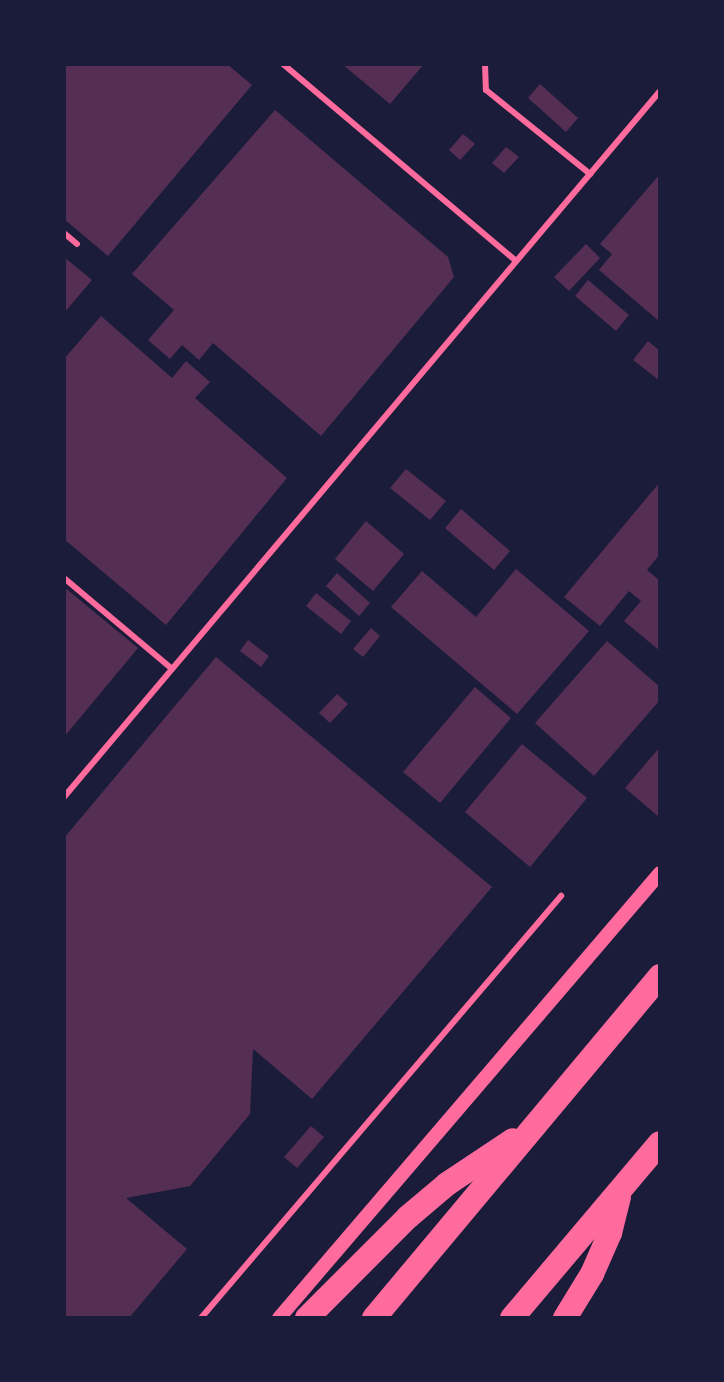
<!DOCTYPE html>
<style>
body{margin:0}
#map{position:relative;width:724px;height:1382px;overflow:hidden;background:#1b1b3a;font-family:Manrope,sans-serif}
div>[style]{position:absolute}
.building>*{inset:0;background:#542f53}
.service>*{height:6px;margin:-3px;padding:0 3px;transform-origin:3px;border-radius:3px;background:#ff6b9d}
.tertiary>*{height:14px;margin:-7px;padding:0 7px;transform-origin:7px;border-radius:7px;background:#ff6b9d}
.motorway>*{height:24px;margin:-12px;padding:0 12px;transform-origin:12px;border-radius:12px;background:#ff6b9d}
span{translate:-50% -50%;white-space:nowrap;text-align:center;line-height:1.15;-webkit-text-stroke:7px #1b1b3a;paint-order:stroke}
.frame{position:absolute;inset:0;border:66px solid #1b1b3a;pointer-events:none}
</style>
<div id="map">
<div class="building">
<div style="clip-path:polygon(64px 64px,227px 64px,252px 85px,108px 256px,64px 219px)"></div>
<div style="clip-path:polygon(342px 64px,424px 64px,390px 104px)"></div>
<div style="clip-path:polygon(540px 84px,578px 118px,566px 132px,528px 98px)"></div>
<div style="clip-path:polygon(275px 110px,448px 257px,454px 277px,321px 436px,213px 343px,199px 360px,182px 345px,170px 359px,148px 340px,174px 310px,132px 274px)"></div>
<div style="clip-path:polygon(463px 134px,475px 144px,460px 160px,449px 150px)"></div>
<div style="clip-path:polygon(506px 147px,519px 157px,504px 173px,492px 163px)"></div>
<div style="clip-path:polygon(660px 174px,658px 253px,660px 322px,599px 270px,612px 254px,600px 244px)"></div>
<div style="clip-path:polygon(586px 244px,600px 258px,569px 291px,554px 277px)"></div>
<div style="clip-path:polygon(64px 257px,92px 280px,64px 313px)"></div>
<div style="clip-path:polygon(588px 280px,629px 315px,616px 331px,575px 296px)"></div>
<div style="clip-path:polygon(101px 316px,172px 378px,186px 361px,210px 382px,195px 398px,287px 478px,166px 625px,64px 539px,64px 359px)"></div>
<div style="clip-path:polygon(648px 341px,660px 351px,660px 381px,633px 360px)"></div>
<div style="clip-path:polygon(406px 469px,446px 501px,430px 520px,390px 488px)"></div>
<div style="clip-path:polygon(660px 482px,660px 554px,647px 570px,660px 581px,660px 651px,624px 621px,641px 601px,629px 591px,600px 626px,564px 597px)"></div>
<div style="clip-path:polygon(461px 509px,510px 551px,494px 570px,445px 528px)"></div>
<div style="clip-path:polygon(366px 521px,404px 554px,373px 591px,335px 559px)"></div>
<div style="clip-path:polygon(516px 569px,589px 631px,517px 714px,391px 607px,422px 571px,476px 617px)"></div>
<div style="clip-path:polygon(337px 573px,370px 603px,359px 616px,326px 586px)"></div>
<div style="clip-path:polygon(64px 587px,138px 648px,64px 737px)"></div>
<div style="clip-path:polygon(316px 593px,351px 621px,341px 634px,306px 606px)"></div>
<div style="clip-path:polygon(371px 628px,380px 636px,363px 657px,353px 649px)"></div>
<div style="clip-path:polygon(248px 640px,269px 656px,261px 667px,240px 651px)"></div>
<div style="clip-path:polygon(607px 641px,660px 687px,660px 700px,594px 776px,535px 723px)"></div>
<div style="clip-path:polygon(216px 657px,492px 887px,312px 1099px,253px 1049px,250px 1114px,190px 1186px,126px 1198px,187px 1249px,129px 1318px,64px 1318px,64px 838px)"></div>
<div style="clip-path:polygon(475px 687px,511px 718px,440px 803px,403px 772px)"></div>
<div style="clip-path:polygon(337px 694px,348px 704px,330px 723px,319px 713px)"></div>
<div style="clip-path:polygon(522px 744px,587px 798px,530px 867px,465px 812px)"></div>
<div style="clip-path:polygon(660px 747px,660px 818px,625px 788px)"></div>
<div style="clip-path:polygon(311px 1126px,324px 1137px,297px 1168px,284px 1157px)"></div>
</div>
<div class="service">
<div style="left:283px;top:64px;width:305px;rotate:40.2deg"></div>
<div style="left:485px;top:64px;width:26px;rotate:88deg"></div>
<div style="left:486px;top:90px;width:134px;rotate:38.9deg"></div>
<div style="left:64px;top:233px;width:17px;rotate:40deg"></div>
<div style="left:64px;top:578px;width:141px;rotate:40.1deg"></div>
<div style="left:64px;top:797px;width:924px;rotate:-49.83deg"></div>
<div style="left:201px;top:1318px;width:555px;rotate:-49.53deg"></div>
</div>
<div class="tertiary">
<div style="left:279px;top:1318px;width:586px;rotate:-49.43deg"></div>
</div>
<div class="motorway">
<div style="left:307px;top:1318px;width:143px;rotate:-45deg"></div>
<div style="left:408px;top:1217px;width:51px;rotate:-40.2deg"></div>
<div style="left:447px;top:1184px;width:79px;rotate:-33.7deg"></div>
<div style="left:374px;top:1318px;width:446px;rotate:-50.1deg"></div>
<div style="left:512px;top:1318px;width:229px;rotate:-49.8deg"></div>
<div style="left:565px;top:1318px;width:52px;rotate:-58.5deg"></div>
<div style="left:592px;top:1274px;width:45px;rotate:-66.3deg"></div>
<div style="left:610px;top:1233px;width:37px;rotate:-76deg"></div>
</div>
<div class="frame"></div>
</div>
